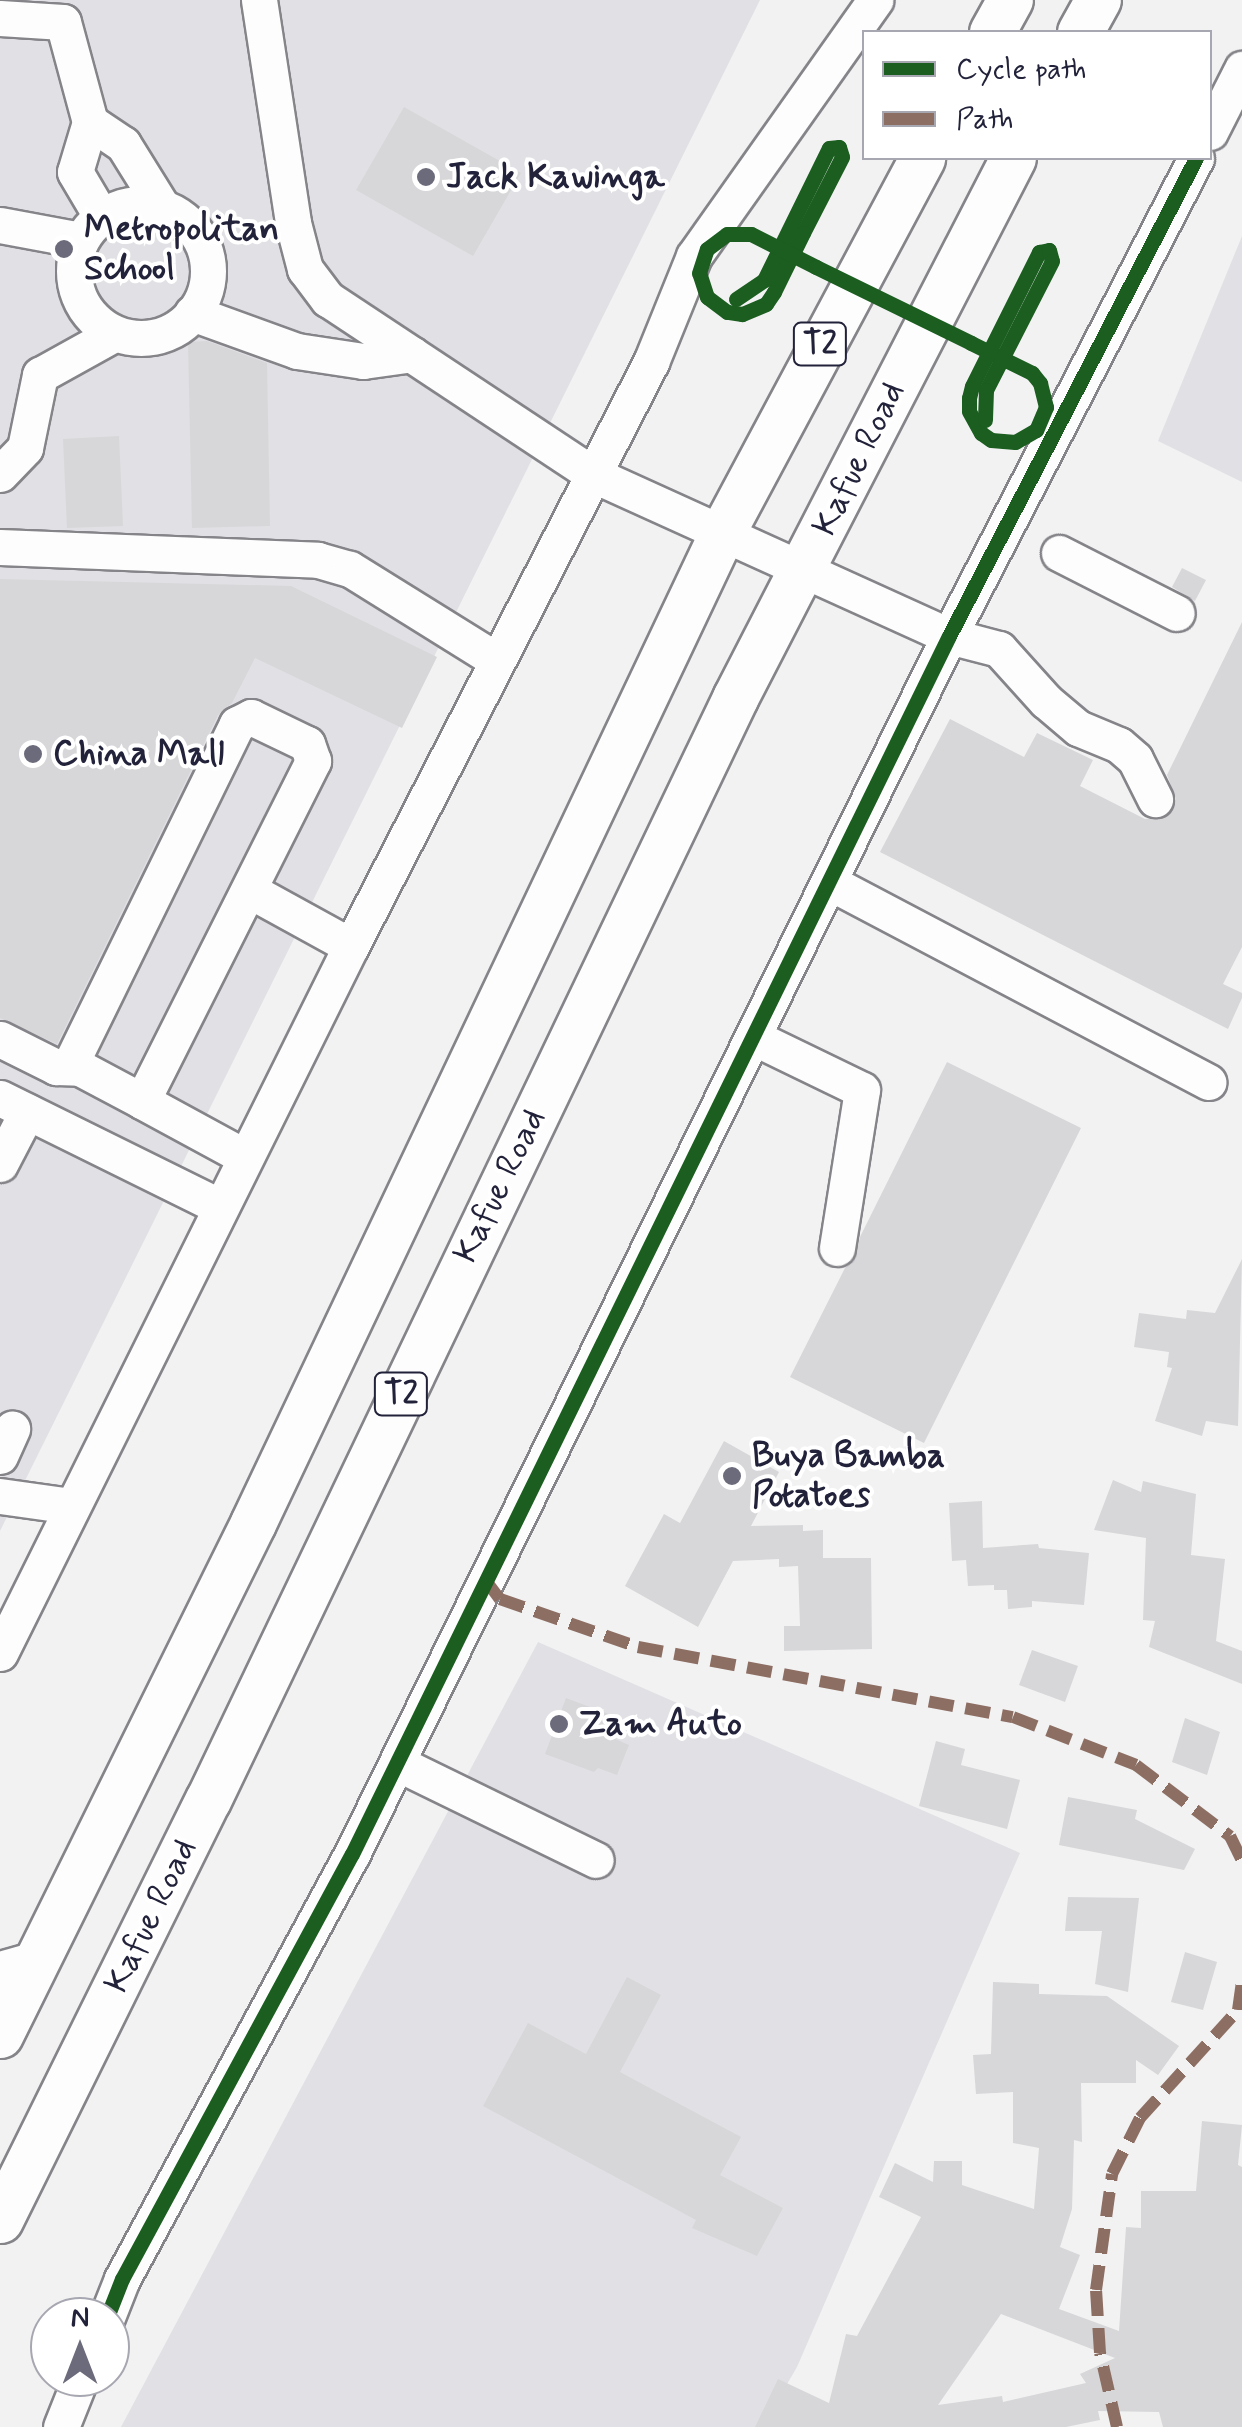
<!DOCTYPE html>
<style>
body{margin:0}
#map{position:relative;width:1242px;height:2427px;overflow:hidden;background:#f2f2f3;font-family:Mynerve,sans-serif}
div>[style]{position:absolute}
.built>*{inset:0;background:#e1e1e5}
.building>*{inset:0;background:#d7d7d9}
.roads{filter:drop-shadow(2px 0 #848489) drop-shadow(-2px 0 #848489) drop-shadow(0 2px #848489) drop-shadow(0 -2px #848489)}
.minor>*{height:35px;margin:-17.5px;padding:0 17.5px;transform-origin:17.5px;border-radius:17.5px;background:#fdfdfd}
.minor>.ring{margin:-17.5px;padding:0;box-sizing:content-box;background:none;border:35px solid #fdfdfd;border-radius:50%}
.major>*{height:45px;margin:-22.5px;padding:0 22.5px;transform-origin:22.5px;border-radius:22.5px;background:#fdfdfd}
.quiet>*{height:12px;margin-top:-6px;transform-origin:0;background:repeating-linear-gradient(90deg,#8d6e63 0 25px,transparent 0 37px)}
.cycleway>*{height:15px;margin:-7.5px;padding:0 7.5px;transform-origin:7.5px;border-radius:7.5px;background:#1b5e20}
.dots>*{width:28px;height:28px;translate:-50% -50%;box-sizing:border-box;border:5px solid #fff;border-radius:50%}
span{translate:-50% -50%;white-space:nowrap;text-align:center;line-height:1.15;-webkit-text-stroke:8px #fff;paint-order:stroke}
.shield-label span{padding:2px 8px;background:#fff;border:2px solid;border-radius:8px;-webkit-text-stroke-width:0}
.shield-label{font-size:32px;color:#22223b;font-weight:700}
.poi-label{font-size:35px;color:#22223b;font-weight:700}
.left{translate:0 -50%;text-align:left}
.street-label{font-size:35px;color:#22223b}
.legend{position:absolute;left:862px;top:30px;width:350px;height:130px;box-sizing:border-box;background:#fff;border:2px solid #a7a7b1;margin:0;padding:12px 18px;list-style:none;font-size:30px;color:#22223b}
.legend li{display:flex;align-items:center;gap:20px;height:50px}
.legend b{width:50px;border:2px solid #a7a7b1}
.north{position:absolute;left:30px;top:2297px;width:100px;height:100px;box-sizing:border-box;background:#fff;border:2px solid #a7a7b1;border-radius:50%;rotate:0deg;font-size:28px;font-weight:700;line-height:40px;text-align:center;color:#22223b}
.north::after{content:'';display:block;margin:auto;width:35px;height:45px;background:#6b6b7b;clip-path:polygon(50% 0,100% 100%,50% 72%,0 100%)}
</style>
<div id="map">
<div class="built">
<div style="clip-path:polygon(0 0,760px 0,0 1531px)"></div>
<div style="clip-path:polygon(1242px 236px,1242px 482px,1158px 441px)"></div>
<div style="clip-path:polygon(538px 1642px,1020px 1853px,797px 2367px,762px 2427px,121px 2427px)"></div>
</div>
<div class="building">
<div style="clip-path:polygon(404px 107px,521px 173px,473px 256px,356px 190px)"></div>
<div style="clip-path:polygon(207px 341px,267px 363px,270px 526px,192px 528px,188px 342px)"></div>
<div style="clip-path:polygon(119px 436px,123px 526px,67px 528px,63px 439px)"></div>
<div style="clip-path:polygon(1182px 568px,1206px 580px,1195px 601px,1172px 587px)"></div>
<div style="clip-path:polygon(0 579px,291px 586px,437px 657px,402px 728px,255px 658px,232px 703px,218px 715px,57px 1044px,0 1018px)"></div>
<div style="clip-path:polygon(1242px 622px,1242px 947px,1223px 984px,1242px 993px,1242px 998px,1228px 1029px,880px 852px,950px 719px,1024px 757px,1037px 733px,1093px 760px,1080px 786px,1145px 819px,1165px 817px,1176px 799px,1167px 775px)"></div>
<div style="clip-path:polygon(947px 1062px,1081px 1128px,924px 1443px,790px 1377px,845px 1268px,854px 1261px,860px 1237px)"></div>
<div style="clip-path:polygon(1242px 1259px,1238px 1426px,1206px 1421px,1202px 1436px,1155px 1421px,1172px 1368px,1167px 1367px,1169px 1352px,1134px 1347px,1139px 1313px,1186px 1319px,1187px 1310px,1215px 1313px)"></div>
<div style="clip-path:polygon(724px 1441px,779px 1472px,751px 1526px,803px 1525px,803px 1531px,823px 1530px,823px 1558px,871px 1558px,872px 1649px,784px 1651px,784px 1626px,800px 1626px,798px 1566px,779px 1567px,779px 1559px,733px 1561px,698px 1627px,625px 1586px,664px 1514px,680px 1523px)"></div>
<div style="clip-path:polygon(1113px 1480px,1141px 1492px,1143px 1481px,1196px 1494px,1191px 1555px,1225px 1559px,1216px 1641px,1242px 1651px,1242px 1684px,1149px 1647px,1155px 1621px,1143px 1620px,1146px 1538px,1094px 1530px)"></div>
<div style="clip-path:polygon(982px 1501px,983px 1548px,1038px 1544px,1039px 1548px,1089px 1553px,1084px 1605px,1032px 1601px,1032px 1607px,1008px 1609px,1007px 1590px,994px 1590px,994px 1585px,968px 1586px,966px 1560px,952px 1561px,949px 1503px)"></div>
<div style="clip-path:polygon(1032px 1650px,1078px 1666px,1065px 1702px,1019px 1685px)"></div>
<div style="clip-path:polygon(566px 1698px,614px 1716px,606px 1735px,629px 1745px,617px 1775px,598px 1768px,594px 1772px,545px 1754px)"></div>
<div style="clip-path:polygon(1185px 1718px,1220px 1732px,1207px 1775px,1172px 1762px)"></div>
<div style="clip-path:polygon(936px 1741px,965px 1749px,961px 1765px,1020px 1780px,1007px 1829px,919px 1806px)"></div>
<div style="clip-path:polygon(1068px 1797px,1137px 1810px,1135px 1819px,1195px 1849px,1184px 1870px,1059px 1845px)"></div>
<div style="clip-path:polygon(1068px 1897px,1139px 1898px,1128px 1992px,1095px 1984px,1102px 1931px,1065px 1931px)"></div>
<div style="clip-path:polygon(1185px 1952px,1217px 1962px,1203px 2010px,1171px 2002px)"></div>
<div style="clip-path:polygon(627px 1977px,661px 1995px,620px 2072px,741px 2137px,720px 2175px,783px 2208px,757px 2256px,692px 2228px,696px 2220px,483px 2106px,528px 2023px,586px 2054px)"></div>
<div style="clip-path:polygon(evenodd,993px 1982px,1039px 1984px,1039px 1994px,1107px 1996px,1179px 2046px,1158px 2075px,1136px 2060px,1136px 2083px,1081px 2083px,1082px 2142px,1074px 2140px,1072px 2209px,1060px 2247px,1080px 2255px,1059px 2309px,1119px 2331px,1126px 2227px,1141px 2228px,1141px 2191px,1196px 2191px,1202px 2121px,1242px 2125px,1238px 2165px,1242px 2167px,1242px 2427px,1163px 2427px,1159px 2412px,1098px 2411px,1100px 2420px,1066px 2427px,755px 2427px,778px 2379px,829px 2403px,846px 2334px,857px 2336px,921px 2217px,879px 2197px,895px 2163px,933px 2182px,934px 2161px,962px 2161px,962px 2185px,1034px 2209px,1039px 2148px,1013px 2143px,1013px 2092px,976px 2094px,973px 2055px,991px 2054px,993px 1982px,1001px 2314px,1115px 2358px,1080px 2374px,1086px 2383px,1003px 2402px,1002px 2396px,938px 2405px,1001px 2314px)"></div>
</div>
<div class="roads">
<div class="minor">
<div style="left:259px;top:0;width:226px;rotate:81.3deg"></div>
<div style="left:293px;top:223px;width:48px;rotate:75.4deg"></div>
<div style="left:305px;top:269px;width:38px;rotate:53deg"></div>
<div style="left:328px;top:299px;width:317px;rotate:33.5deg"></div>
<div style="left:592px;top:474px;width:392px;rotate:24.4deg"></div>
<div style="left:949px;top:636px;width:52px;rotate:14.6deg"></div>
<div style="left:999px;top:649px;width:70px;rotate:47.9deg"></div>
<div style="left:1046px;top:701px;width:42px;rotate:40.2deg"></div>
<div style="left:1078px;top:728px;width:44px;rotate:22.5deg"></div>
<div style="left:1119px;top:745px;width:21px;rotate:41deg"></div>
<div style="left:1135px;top:759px;width:45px;rotate:63.4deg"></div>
<div style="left:0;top:18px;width:63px;rotate:3.6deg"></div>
<div style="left:63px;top:22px;width:104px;rotate:74.9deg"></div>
<div style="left:90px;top:122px;width:52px;rotate:106.7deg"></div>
<div style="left:75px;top:172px;width:51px;rotate:59.4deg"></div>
<div style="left:90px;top:122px;width:40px;rotate:34deg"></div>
<div style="left:123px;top:144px;width:72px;rotate:58.1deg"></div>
<div style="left:1210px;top:132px;width:71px;rotate:-63.1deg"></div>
<div class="ring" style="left:74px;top:204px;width:99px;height:99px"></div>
<div style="left:0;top:225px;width:82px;rotate:10.5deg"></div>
<div style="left:192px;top:313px;width:112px;rotate:19.9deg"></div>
<div style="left:297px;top:351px;width:67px;rotate:8.6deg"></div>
<div style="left:363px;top:361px;width:49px;rotate:-8.1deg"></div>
<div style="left:0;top:474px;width:36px;rotate:-46deg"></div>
<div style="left:25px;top:448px;width:75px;rotate:-78.4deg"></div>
<div style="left:40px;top:375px;width:85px;rotate:-29deg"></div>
<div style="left:0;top:547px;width:318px;rotate:2.3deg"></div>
<div style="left:318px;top:560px;width:33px;rotate:16deg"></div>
<div style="left:350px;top:569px;width:172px;rotate:31.9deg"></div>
<div style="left:1059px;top:553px;width:132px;rotate:27deg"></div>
<div style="left:829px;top:882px;width:429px;rotate:27.8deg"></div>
<div style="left:249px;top:890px;width:116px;rotate:28.8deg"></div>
<div style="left:753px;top:1037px;width:121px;rotate:25.9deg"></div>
<div style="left:862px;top:1090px;width:160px;rotate:99deg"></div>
<div style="left:0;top:1039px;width:63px;rotate:26.6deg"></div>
<div style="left:56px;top:1067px;width:24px;rotate:2deg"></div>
<div style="left:0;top:1098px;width:246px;rotate:26.3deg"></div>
<div style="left:142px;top:1101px;width:381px;rotate:-63.3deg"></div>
<div style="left:313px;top:761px;width:18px;rotate:-109deg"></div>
<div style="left:307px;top:744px;width:62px;rotate:-154.3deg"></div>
<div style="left:251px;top:717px;width:16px;rotate:153deg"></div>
<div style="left:237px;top:724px;width:373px;rotate:116.1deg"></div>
<div style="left:73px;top:1059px;width:11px;rotate:52deg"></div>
<div style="left:80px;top:1068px;width:70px;rotate:28deg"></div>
<div style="left:142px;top:1101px;width:117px;rotate:28.5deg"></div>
<div style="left:0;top:1164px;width:59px;rotate:-62.6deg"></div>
<div style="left:0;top:1456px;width:30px;rotate:-66deg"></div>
<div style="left:0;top:1496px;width:72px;rotate:8deg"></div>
<div style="left:0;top:1653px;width:789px;rotate:-63.6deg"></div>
<div style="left:351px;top:946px;width:657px;rotate:-62.81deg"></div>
<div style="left:651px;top:362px;width:114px;rotate:-67.9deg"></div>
<div style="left:694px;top:256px;width:314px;rotate:-54.7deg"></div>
<div style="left:397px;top:1763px;width:221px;rotate:26deg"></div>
<div style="left:0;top:1969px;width:41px;rotate:-15.8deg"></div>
<div style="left:107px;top:2317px;width:41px;rotate:-68.5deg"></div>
<div style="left:122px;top:2279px;width:483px;rotate:-61.6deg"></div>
<div style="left:352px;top:1854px;width:1356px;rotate:-63.89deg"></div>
<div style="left:949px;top:636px;width:538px;rotate:-62.67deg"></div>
<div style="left:61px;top:2427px;width:54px;rotate:-68.2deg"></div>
</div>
<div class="major">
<div style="left:992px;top:32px;width:37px;rotate:-61deg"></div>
<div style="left:1080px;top:32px;width:37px;rotate:-61deg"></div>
<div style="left:0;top:2035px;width:571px;rotate:-63.7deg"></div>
<div style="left:253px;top:1523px;width:1095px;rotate:-64.65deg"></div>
<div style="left:722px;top:533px;width:425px;rotate:-61.9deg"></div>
<div style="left:0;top:2220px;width:469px;rotate:-63.7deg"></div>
<div style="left:208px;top:1800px;width:1222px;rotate:-64.44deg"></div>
<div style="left:735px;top:698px;width:607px;rotate:-62.76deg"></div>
</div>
</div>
<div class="quiet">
<div style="left:487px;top:1582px;width:21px;rotate:53deg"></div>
<div style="left:500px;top:1599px;width:146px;rotate:19.2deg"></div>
<div style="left:638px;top:1647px;width:381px;rotate:10.6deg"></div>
<div style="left:1013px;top:1717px;width:132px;rotate:21.3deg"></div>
<div style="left:1136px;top:1765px;width:118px;rotate:37.1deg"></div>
<div style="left:1230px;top:1836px;width:28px;rotate:64deg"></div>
<div style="left:1117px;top:2427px;width:76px;rotate:-102.9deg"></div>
<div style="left:1100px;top:2353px;width:63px;rotate:-93.6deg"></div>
<div style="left:1096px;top:2290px;width:117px;rotate:-82.1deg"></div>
<div style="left:1112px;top:2174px;width:63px;rotate:-63.4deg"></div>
<div style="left:1140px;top:2118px;width:146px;rotate:-47.8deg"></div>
<div style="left:1238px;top:2010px;width:28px;rotate:-82deg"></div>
</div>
<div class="cycleway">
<div style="left:736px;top:299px;width:34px;rotate:-34deg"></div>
<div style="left:764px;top:280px;width:147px;rotate:-63.8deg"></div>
<div style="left:829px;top:148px;width:10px;rotate:-6deg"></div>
<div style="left:839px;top:147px;width:10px;rotate:73deg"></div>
<div style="left:842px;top:157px;width:85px;rotate:117.2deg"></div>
<div style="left:803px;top:233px;width:66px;rotate:116.2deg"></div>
<div style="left:774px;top:292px;width:14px;rotate:124deg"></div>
<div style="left:766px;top:304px;width:26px;rotate:157deg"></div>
<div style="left:742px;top:314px;width:15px;rotate:-172deg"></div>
<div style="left:727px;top:312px;width:25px;rotate:-143deg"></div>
<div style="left:707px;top:297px;width:25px;rotate:-108deg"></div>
<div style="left:699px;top:273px;width:25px;rotate:-72deg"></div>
<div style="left:707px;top:249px;width:25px;rotate:-37deg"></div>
<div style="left:727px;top:234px;width:24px"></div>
<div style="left:751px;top:234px;width:73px;rotate:26.9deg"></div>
<div style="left:816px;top:267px;width:173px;rotate:26.1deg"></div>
<div style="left:971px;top:343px;width:68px;rotate:26.2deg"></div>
<div style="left:1032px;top:373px;width:13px;rotate:51deg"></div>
<div style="left:1040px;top:383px;width:25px;rotate:76deg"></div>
<div style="left:1046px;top:407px;width:25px;rotate:113deg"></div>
<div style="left:1036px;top:430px;width:24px;rotate:150deg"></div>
<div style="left:1015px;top:442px;width:24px;rotate:-175deg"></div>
<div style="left:991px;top:440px;width:12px;rotate:-145deg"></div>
<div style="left:981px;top:433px;width:25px;rotate:-119deg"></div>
<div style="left:969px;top:411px;width:13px;rotate:-90deg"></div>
<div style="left:969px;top:398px;width:12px;rotate:-76deg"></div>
<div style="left:972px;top:386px;width:150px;rotate:-63.4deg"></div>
<div style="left:1039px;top:252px;width:10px;rotate:-11deg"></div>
<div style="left:1049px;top:250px;width:11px;rotate:75deg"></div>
<div style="left:1052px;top:261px;width:145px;rotate:117.1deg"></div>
<div style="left:986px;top:390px;width:30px;rotate:92deg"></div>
<div style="left:107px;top:2317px;width:41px;rotate:-68.5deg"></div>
<div style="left:122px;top:2279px;width:483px;rotate:-61.6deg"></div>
<div style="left:352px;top:1854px;width:1356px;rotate:-63.89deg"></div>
<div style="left:949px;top:636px;width:538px;rotate:-62.67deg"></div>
</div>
<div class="dots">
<div style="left:426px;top:177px;background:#6b6b7b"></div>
<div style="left:64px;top:249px;background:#6b6b7b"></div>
<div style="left:33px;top:754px;background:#6b6b7b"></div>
<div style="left:732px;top:1476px;background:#6b6b7b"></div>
<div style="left:559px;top:1724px;background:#6b6b7b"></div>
</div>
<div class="shield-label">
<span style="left:820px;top:344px">T2</span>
<span style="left:401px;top:1394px">T2</span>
</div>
<div class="poi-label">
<span class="left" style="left:446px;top:177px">Jack Kawinga</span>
<span class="left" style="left:84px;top:249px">Metropolitan<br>School</span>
<span class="left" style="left:53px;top:754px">China Mall</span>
<span class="left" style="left:752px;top:1476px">Buya Bamba<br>Potatoes</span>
<span class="left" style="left:579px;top:1724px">Zam Auto</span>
</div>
<div class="street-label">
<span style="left:859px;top:459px;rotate:-64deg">Kafue Road</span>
<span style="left:500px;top:1186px;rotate:-64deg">Kafue Road</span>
<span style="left:151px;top:1916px;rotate:-64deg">Kafue Road</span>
</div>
<ul class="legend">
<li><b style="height:12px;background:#1b5e20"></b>Cycle path</li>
<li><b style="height:12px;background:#8d6e63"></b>Path</li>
</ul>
<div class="north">N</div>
</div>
